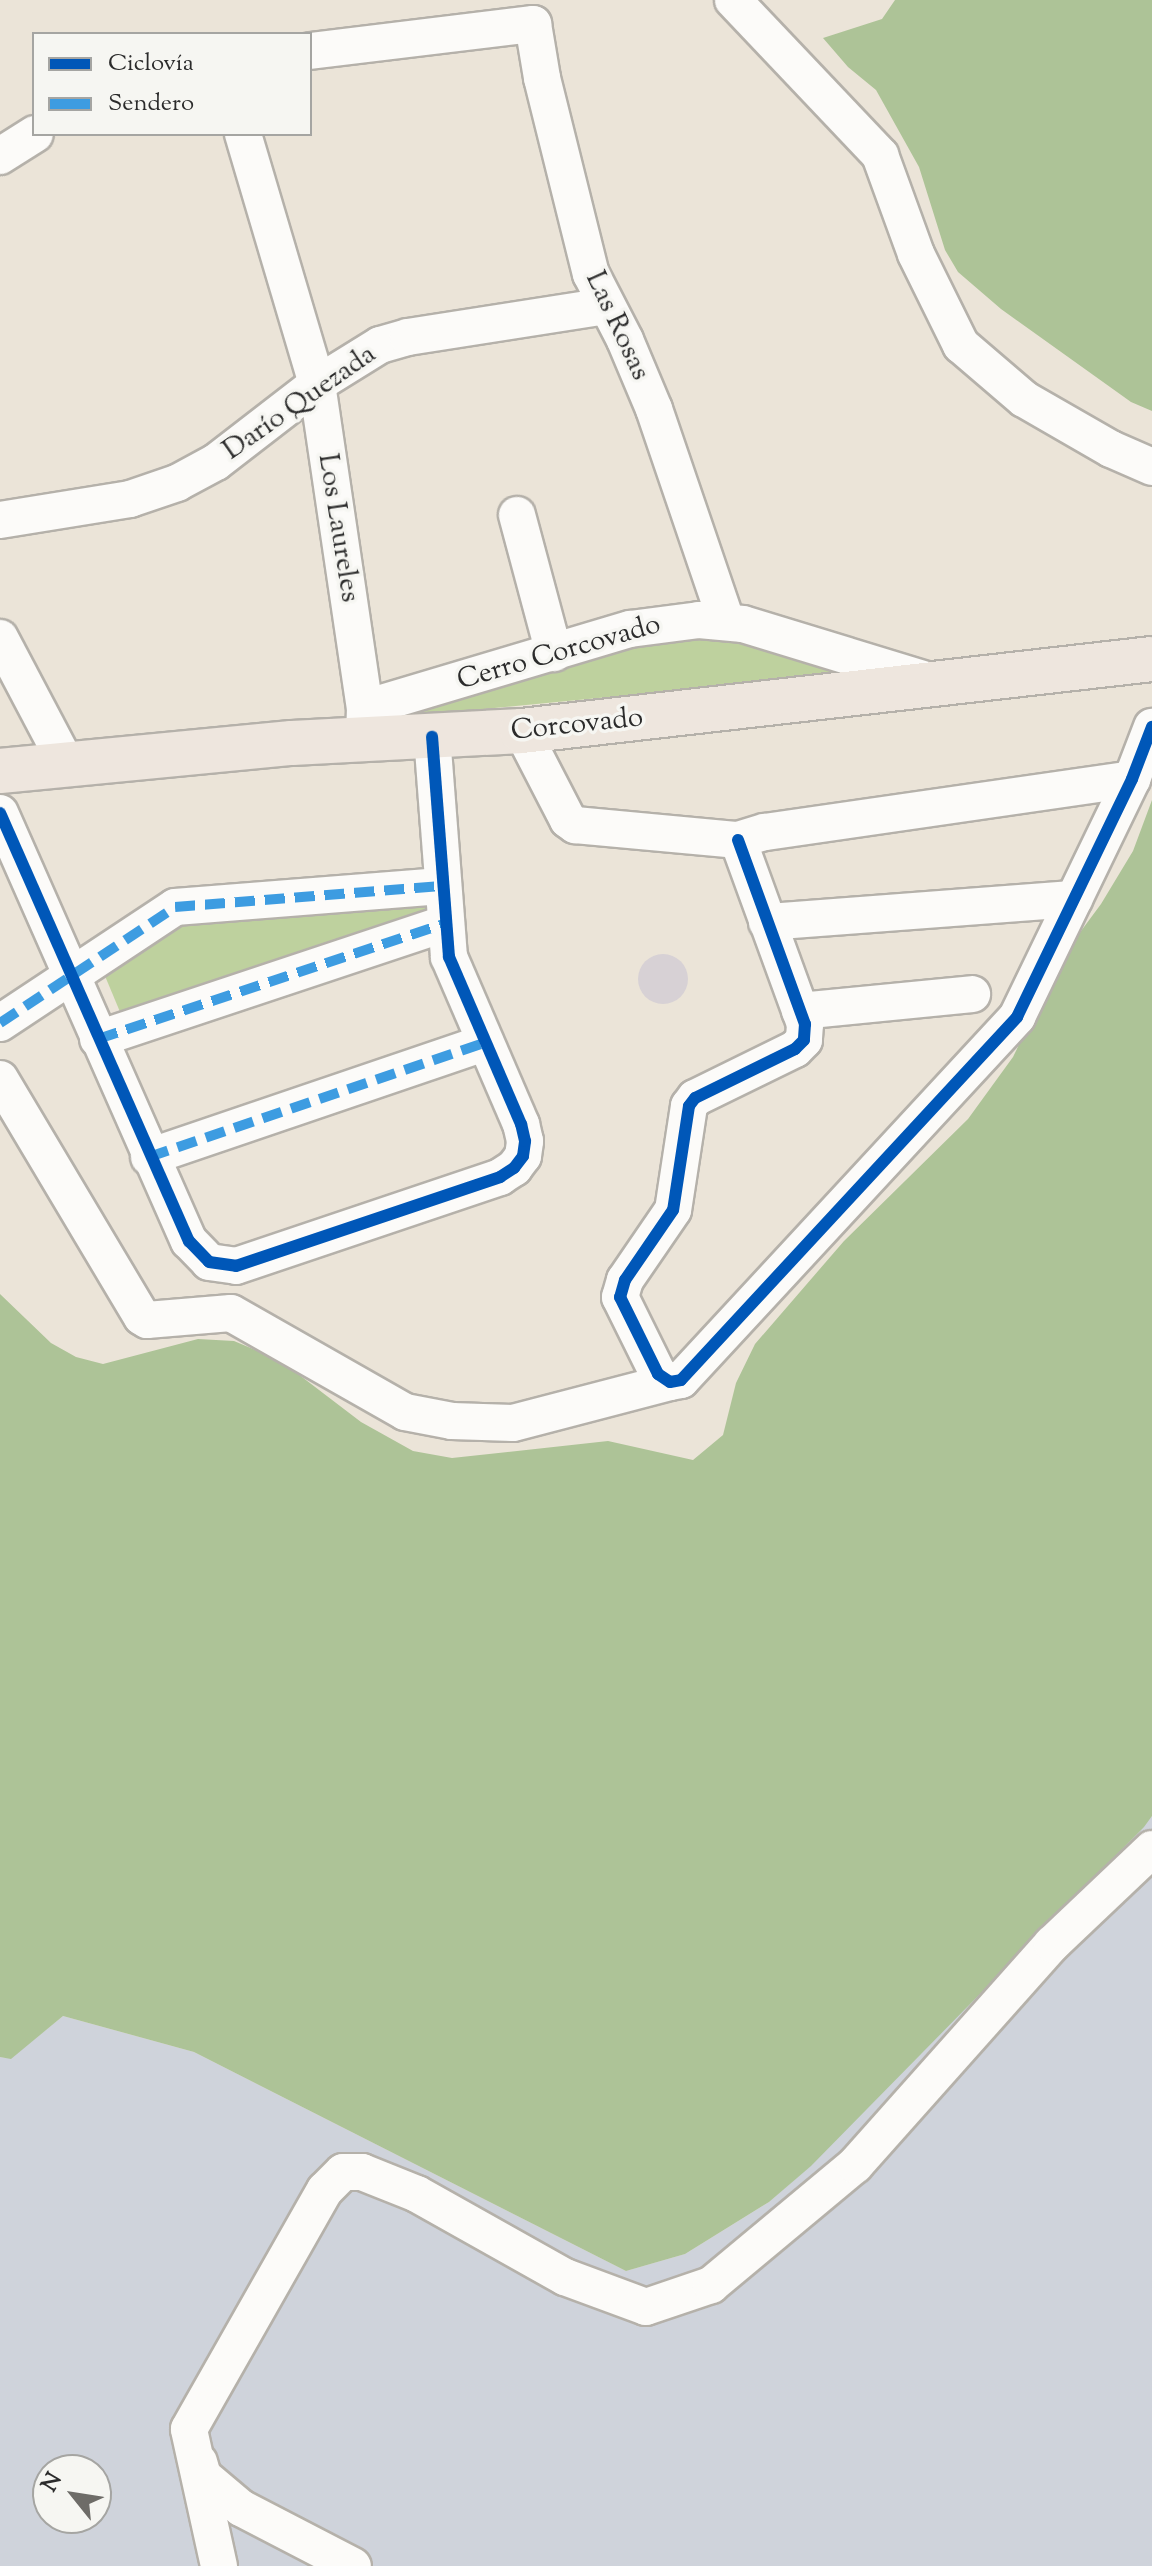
<!DOCTYPE html>
<meta charset="utf-8">
<style>
body{margin:0}
#map{position:relative;width:1152px;height:2566px;overflow:hidden;background:#ebe4d8;font-family:"Sorts Mill Goudy",serif}
div>[style]{position:absolute}
.industrial>*{inset:0;background:#cfd3db}
.green>*{inset:0;background:#bed19e}
.forest>*{inset:0;background:#adc397}
.building>*{inset:0;background:#d7d1d5}
.round{border-radius:50%}
.roads{filter:drop-shadow(2px 0 #b5b1aa) drop-shadow(-2px 0 #b5b1aa) drop-shadow(0 2px #b5b1aa) drop-shadow(0 -2px #b5b1aa)}
.minor>*{height:36px;margin:-18px;padding:0 18px;transform-origin:18px;border-radius:18px;background:#fcfbf9}
.major>*{height:44px;margin:-22px;padding:0 22px;transform-origin:22px;border-radius:22px;background:#eee6de}
.quiet>*{height:10px;margin-top:-5px;transform-origin:0;background:repeating-linear-gradient(90deg,#3d9ce1 0 20px,transparent 0 30px)}
.cycleway>*{height:12px;margin:-6px;padding:0 6px;transform-origin:6px;border-radius:6px;background:#0057b8}
span{translate:-50% -50%;white-space:nowrap;text-align:center;line-height:1.15;-webkit-text-stroke:7px #f6f6f2;paint-order:stroke}
.street-label{font-size:28px;color:#2b2b2b}
.legend{position:absolute;left:32px;top:32px;width:280px;height:104px;box-sizing:border-box;background:#f6f6f2;border:2px solid #a5a5a2;margin:0;padding:10px 14px;list-style:none;font-size:24px;color:#2b2b2b}
.legend li{display:flex;align-items:center;gap:16px;height:40px}
.legend b{width:40px;border:2px solid #a5a5a2}
.north{position:absolute;left:32px;top:2454px;width:80px;height:80px;box-sizing:border-box;background:#f6f6f2;border:2px solid #a5a5a2;border-radius:50%;rotate:300deg;font-size:22px;font-weight:700;line-height:32px;text-align:center;color:#2b2b2b}
.north::after{content:'';display:block;margin:auto;width:28px;height:36px;background:#6e6c68;clip-path:polygon(50% 0,100% 100%,50% 72%,0 100%)}
</style>
<div id="map">
<div class="industrial">
<div style="clip-path:polygon(evenodd,1152px 1816px,1152px 2566px,0 2566px,0 2057px,11px 2058px,63px 2016px,194px 2052px,626px 2271px,685px 2254px,769px 2202px,810px 2166px,1152px 1816px,48px 2470px,96px 2470px,96px 2518px,48px 2518px,48px 2470px)"></div>
</div>
<div class="green">
<div style="clip-path:polygon(698px 629px,869px 672px,401px 717px,406px 710px)"></div>
<div style="clip-path:polygon(429px 891px,433px 911px,123px 1019px,105px 976px,111px 961px,186px 909px)"></div>
</div>
<div class="forest">
<div style="clip-path:polygon(895px 0,1152px 0,1152px 411px,1131px 402px,1001px 309px,958px 272px,945px 250px,919px 167px,876px 90px,848px 67px,823px 38px,882px 19px)"></div>
<div style="clip-path:polygon(1152px 800px,1152px 1816px,1144px 1827px,811px 2166px,769px 2202px,685px 2254px,626px 2271px,194px 2052px,63px 2016px,11px 2059px,0 2057px,0 1294px,51px 1343px,76px 1357px,103px 1364px,198px 1339px,234px 1341px,281px 1361px,361px 1422px,413px 1451px,452px 1458px,608px 1441px,693px 1460px,723px 1435px,736px 1383px,755px 1344px,844px 1241px,968px 1119px,1013px 1057px,1061px 958px,1101px 904px,1133px 851px)"></div>
</div>
<div class="building">
<div class="round" style="left:638px;top:954px;width:50px;height:50px"></div>
</div>
<div class="roads">
<div class="minor">
<div style="left:733px;top:0;width:214px;rotate:46.5deg"></div>
<div style="left:880px;top:155px;width:105px;rotate:70deg"></div>
<div style="left:916px;top:254px;width:102px;rotate:63.7deg"></div>
<div style="left:961px;top:345px;width:83px;rotate:40.6deg"></div>
<div style="left:1024px;top:399px;width:100px;rotate:29.9deg"></div>
<div style="left:1111px;top:449px;width:45px;rotate:23.7deg"></div>
<div style="left:310px;top:51px;width:225px;rotate:-6.9deg"></div>
<div style="left:533px;top:24px;width:55px;rotate:80.5deg"></div>
<div style="left:542px;top:78px;width:202px;rotate:76deg"></div>
<div style="left:591px;top:274px;width:74px;rotate:62.7deg"></div>
<div style="left:625px;top:340px;width:75px;rotate:67.2deg"></div>
<div style="left:654px;top:409px;width:224px;rotate:71.2deg"></div>
<div style="left:243px;top:134px;width:261px;rotate:73.5deg"></div>
<div style="left:317px;top:384px;width:328px;rotate:81.6deg"></div>
<div style="left:365px;top:708px;width:33px;rotate:92deg"></div>
<div style="left:0;top:156px;width:41px;rotate:-32.2deg"></div>
<div style="left:517px;top:515px;width:143px;rotate:75deg"></div>
<div style="left:0;top:520px;width:132px;rotate:-9.2deg"></div>
<div style="left:130px;top:499px;width:50px;rotate:-18.8deg"></div>
<div style="left:177px;top:483px;width:44px;rotate:-28.3deg"></div>
<div style="left:216px;top:462px;width:128px;rotate:-37.7deg"></div>
<div style="left:317px;top:384px;width:74px;rotate:-31.8deg"></div>
<div style="left:380px;top:345px;width:29px;rotate:-16deg"></div>
<div style="left:408px;top:337px;width:199px;rotate:-8.9deg"></div>
<div style="left:0;top:638px;width:144px;rotate:62.2deg"></div>
<div style="left:365px;top:708px;width:277px;rotate:-16.6deg"></div>
<div style="left:630px;top:629px;width:70px;rotate:-7.4deg"></div>
<div style="left:699px;top:620px;width:44px;rotate:5.2deg"></div>
<div style="left:743px;top:624px;width:195px;rotate:17deg"></div>
<div style="left:522px;top:731px;width:100px;rotate:62.7deg"></div>
<div style="left:568px;top:820px;width:9px;rotate:36deg"></div>
<div style="left:575px;top:825px;width:164px;rotate:5.3deg"></div>
<div style="left:738px;top:840px;width:28px;rotate:-17deg"></div>
<div style="left:765px;top:832px;width:371px;rotate:-8.2deg"></div>
<div style="left:0;top:813px;width:468px;rotate:66.2deg"></div>
<div style="left:189px;top:1241px;width:29px;rotate:46deg"></div>
<div style="left:209px;top:1262px;width:27px;rotate:8deg"></div>
<div style="left:236px;top:1266px;width:279px;rotate:-18.6deg"></div>
<div style="left:500px;top:1177px;width:17px;rotate:-33deg"></div>
<div style="left:514px;top:1168px;width:15px;rotate:-53deg"></div>
<div style="left:523px;top:1156px;width:15px;rotate:-82deg"></div>
<div style="left:525px;top:1141px;width:17px;rotate:-103deg"></div>
<div style="left:521px;top:1124px;width:182px;rotate:-113.3deg"></div>
<div style="left:449px;top:957px;width:221px;rotate:-94.4deg"></div>
<div style="left:738px;top:840px;width:196px;rotate:70deg"></div>
<div style="left:805px;top:1024px;width:16px;rotate:94deg"></div>
<div style="left:804px;top:1040px;width:13px;rotate:135deg"></div>
<div style="left:795px;top:1049px;width:111px;rotate:153.9deg"></div>
<div style="left:695px;top:1098px;width:10px;rotate:127deg"></div>
<div style="left:689px;top:1106px;width:105px;rotate:98.7deg"></div>
<div style="left:673px;top:1210px;width:85px;rotate:124.4deg"></div>
<div style="left:625px;top:1280px;width:18px;rotate:106deg"></div>
<div style="left:620px;top:1297px;width:86px;rotate:63.7deg"></div>
<div style="left:658px;top:1374px;width:14px;rotate:34deg"></div>
<div style="left:670px;top:1382px;width:11px;rotate:-10deg"></div>
<div style="left:681px;top:1380px;width:495px;rotate:-47.2deg"></div>
<div style="left:1017px;top:1017px;width:264px;rotate:-64.2deg"></div>
<div style="left:1132px;top:779px;width:56px;rotate:-69deg"></div>
<div style="left:767px;top:922px;width:308px;rotate:-4.3deg"></div>
<div style="left:800px;top:1011px;width:173px;rotate:-5.6deg"></div>
<div style="left:0;top:1023px;width:210px;rotate:-33.5deg"></div>
<div style="left:175px;top:907px;width:267px;rotate:-4.5deg"></div>
<div style="left:98px;top:1039px;width:365px;rotate:-18.4deg"></div>
<div style="left:0;top:1079px;width:277px;rotate:59.2deg"></div>
<div style="left:142px;top:1317px;width:6px;rotate:31deg"></div>
<div style="left:147px;top:1320px;width:84px;rotate:-4.8deg"></div>
<div style="left:231px;top:1313px;width:200px;rotate:29.6deg"></div>
<div style="left:405px;top:1412px;width:48px;rotate:10.8deg"></div>
<div style="left:452px;top:1421px;width:61px;rotate:1.9deg"></div>
<div style="left:513px;top:1423px;width:162px;rotate:-14.6deg"></div>
<div style="left:149px;top:1157px;width:353px;rotate:-18.8deg"></div>
<div style="left:199px;top:2462px;width:15px;rotate:74deg"></div>
<div style="left:203px;top:2476px;width:50px;rotate:40.1deg"></div>
<div style="left:241px;top:2508px;width:126px;rotate:27.4deg"></div>
<div style="left:219px;top:2566px;width:140px;rotate:-102.4deg"></div>
<div style="left:189px;top:2429px;width:275px;rotate:-60.4deg"></div>
<div style="left:325px;top:2190px;width:25px;rotate:-45deg"></div>
<div style="left:343px;top:2172px;width:19px"></div>
<div style="left:362px;top:2172px;width:59px;rotate:21.8deg"></div>
<div style="left:417px;top:2194px;width:170px;rotate:29.3deg"></div>
<div style="left:565px;top:2277px;width:86px;rotate:20.3deg"></div>
<div style="left:646px;top:2307px;width:69px;rotate:-18.7deg"></div>
<div style="left:711px;top:2285px;width:187px;rotate:-39.8deg"></div>
<div style="left:855px;top:2165px;width:296px;rotate:-48.3deg"></div>
<div style="left:1052px;top:1944px;width:138px;rotate:-43.5deg"></div>
</div>
<div class="major">
<div style="left:0;top:771px;width:293px;rotate:-5.5deg"></div>
<div style="left:292px;top:743px;width:230px;rotate:-3deg"></div>
<div style="left:522px;top:731px;width:634px;rotate:-6.52deg"></div>
</div>
</div>
<div class="quiet">
<div style="left:0;top:1023px;width:210px;rotate:-33.5deg"></div>
<div style="left:175px;top:907px;width:267px;rotate:-4.5deg"></div>
<div style="left:98px;top:1039px;width:365px;rotate:-18.4deg"></div>
<div style="left:149px;top:1157px;width:353px;rotate:-18.8deg"></div>
</div>
<div class="cycleway">
<div style="left:0;top:813px;width:468px;rotate:66.2deg"></div>
<div style="left:189px;top:1241px;width:29px;rotate:46deg"></div>
<div style="left:209px;top:1262px;width:27px;rotate:8deg"></div>
<div style="left:236px;top:1266px;width:279px;rotate:-18.6deg"></div>
<div style="left:500px;top:1177px;width:17px;rotate:-33deg"></div>
<div style="left:514px;top:1168px;width:15px;rotate:-53deg"></div>
<div style="left:523px;top:1156px;width:15px;rotate:-82deg"></div>
<div style="left:525px;top:1141px;width:17px;rotate:-103deg"></div>
<div style="left:521px;top:1124px;width:182px;rotate:-113.3deg"></div>
<div style="left:449px;top:957px;width:221px;rotate:-94.4deg"></div>
<div style="left:738px;top:840px;width:196px;rotate:70deg"></div>
<div style="left:805px;top:1024px;width:16px;rotate:94deg"></div>
<div style="left:804px;top:1040px;width:13px;rotate:135deg"></div>
<div style="left:795px;top:1049px;width:111px;rotate:153.9deg"></div>
<div style="left:695px;top:1098px;width:10px;rotate:127deg"></div>
<div style="left:689px;top:1106px;width:105px;rotate:98.7deg"></div>
<div style="left:673px;top:1210px;width:85px;rotate:124.4deg"></div>
<div style="left:625px;top:1280px;width:18px;rotate:106deg"></div>
<div style="left:620px;top:1297px;width:86px;rotate:63.7deg"></div>
<div style="left:658px;top:1374px;width:14px;rotate:34deg"></div>
<div style="left:670px;top:1382px;width:11px;rotate:-10deg"></div>
<div style="left:681px;top:1380px;width:495px;rotate:-47.2deg"></div>
<div style="left:1017px;top:1017px;width:264px;rotate:-64.2deg"></div>
<div style="left:1132px;top:779px;width:56px;rotate:-69deg"></div>
</div>
<div class="street-label">
<span style="left:617px;top:326px;rotate:65deg">Las Rosas</span>
<span style="left:300px;top:403px;rotate:-35deg">Darío Quezada</span>
<span style="left:338px;top:528px;rotate:81deg">Los Laureles</span>
<span style="left:559px;top:653px;rotate:-16deg">Cerro Corcovado</span>
<span style="left:577px;top:725px;rotate:-6deg">Corcovado</span>
</div>
<ul class="legend">
<li><b style="height:10px;background:#0057b8"></b>Ciclovía</li>
<li><b style="height:10px;background:#3d9ce1"></b>Sendero</li>
</ul>
<div class="north">N</div>
</div>
